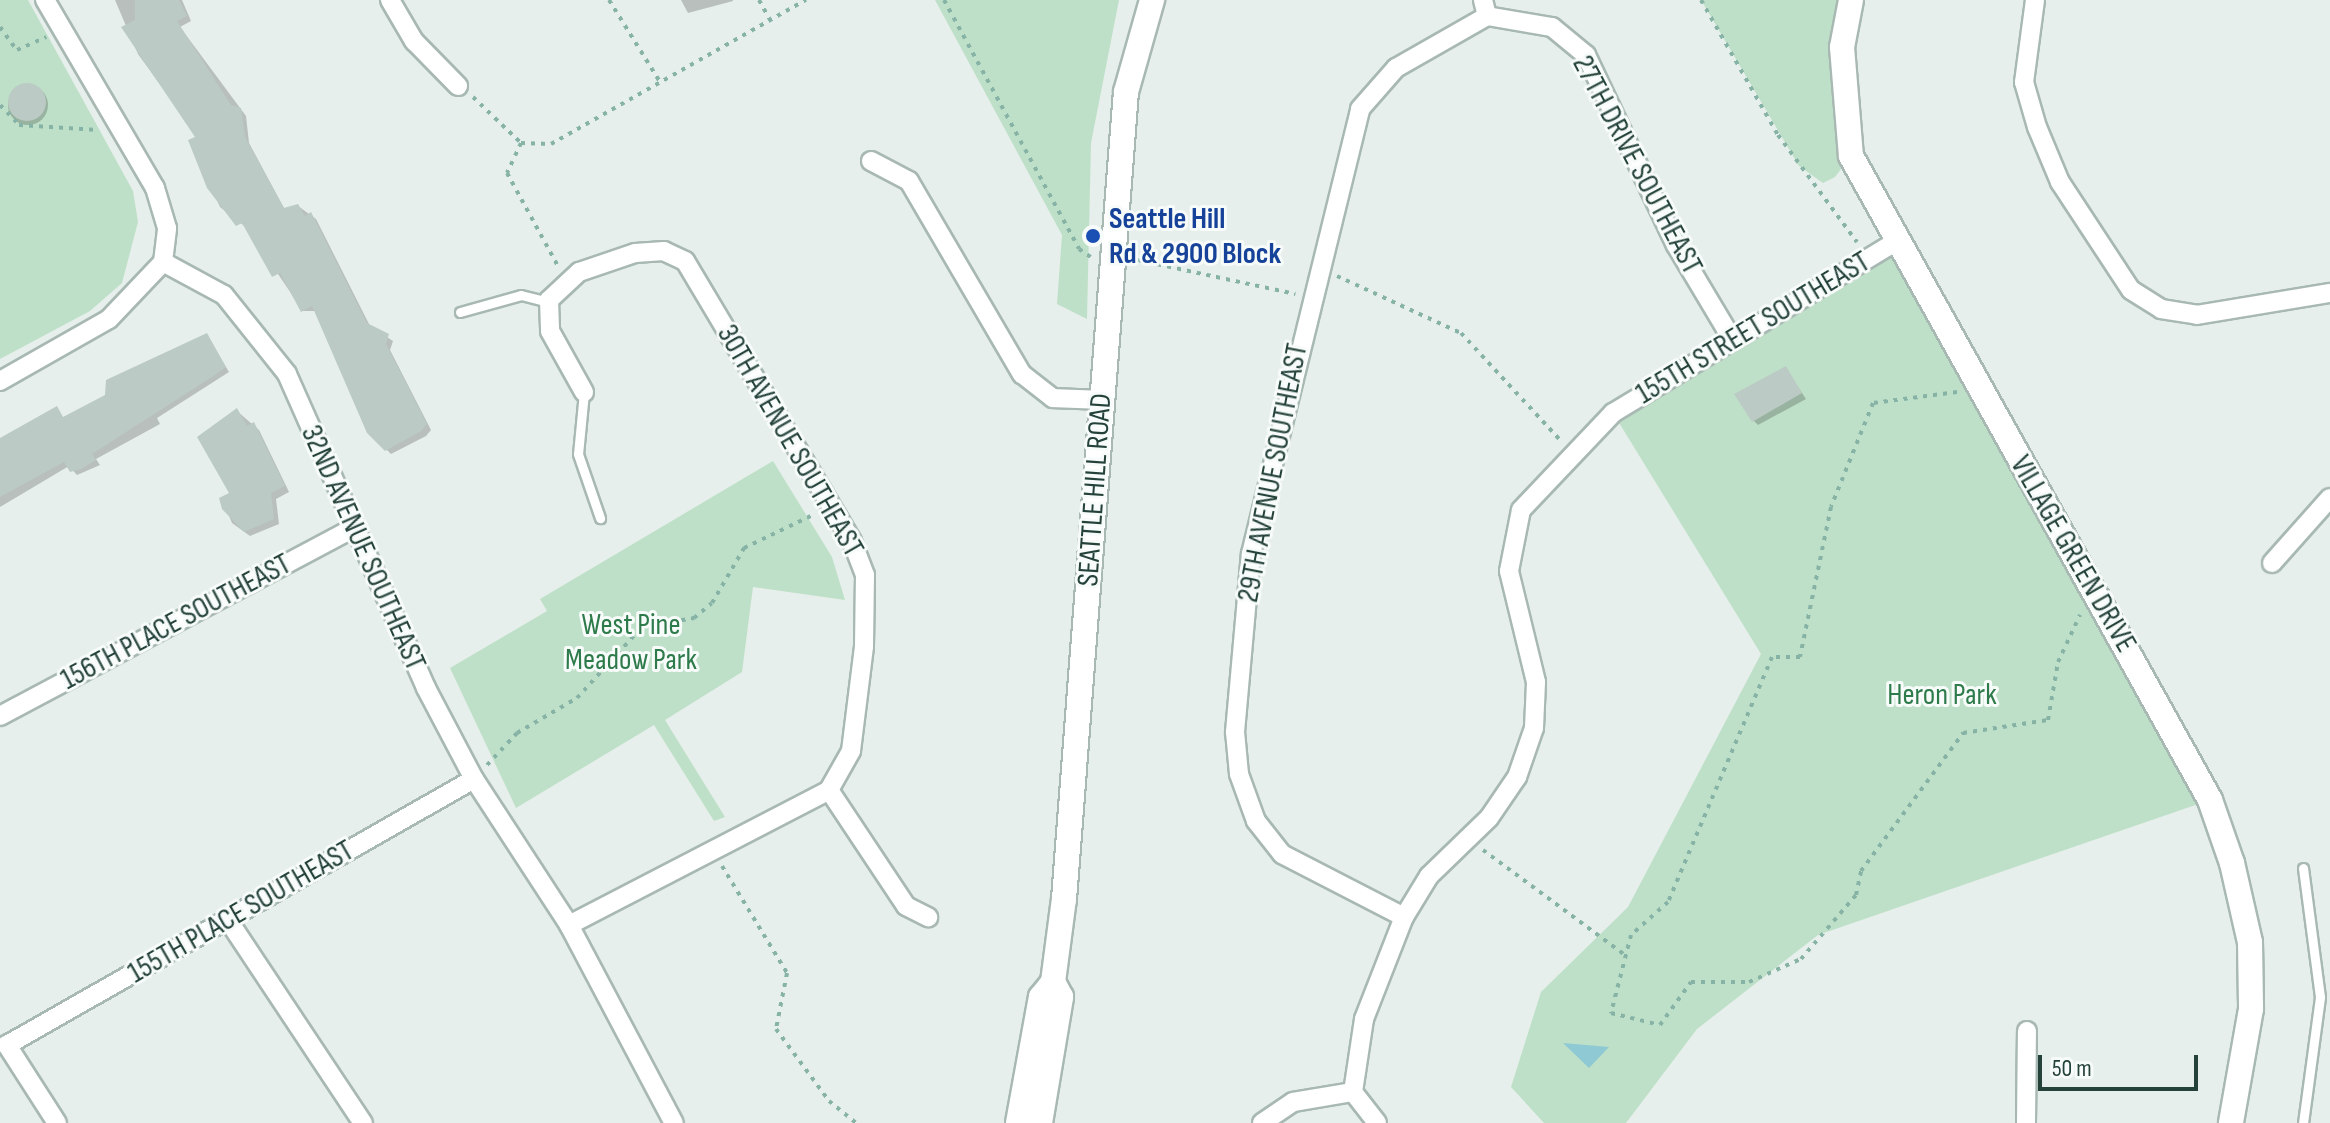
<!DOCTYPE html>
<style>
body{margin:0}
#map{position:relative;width:2330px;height:1123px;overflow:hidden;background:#e6efeb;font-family:"Sofia Sans Condensed",sans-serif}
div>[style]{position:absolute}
.green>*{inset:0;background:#bfe0c8}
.water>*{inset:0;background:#8ec9d4}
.shadow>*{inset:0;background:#0003}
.round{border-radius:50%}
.building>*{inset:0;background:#bbcac4}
.path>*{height:4px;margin-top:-2px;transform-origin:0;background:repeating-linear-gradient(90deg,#86b3a5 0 4px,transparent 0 10px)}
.roads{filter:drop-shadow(2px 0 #a8b8b2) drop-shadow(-2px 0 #a8b8b2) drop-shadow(0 2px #a8b8b2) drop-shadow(0 -2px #a8b8b2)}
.lane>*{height:9px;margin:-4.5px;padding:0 4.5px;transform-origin:4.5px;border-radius:4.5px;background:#fff}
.street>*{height:18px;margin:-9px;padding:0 9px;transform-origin:9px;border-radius:9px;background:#fff}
.secondary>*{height:24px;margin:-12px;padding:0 12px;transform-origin:12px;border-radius:12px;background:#fff}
.dots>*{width:22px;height:22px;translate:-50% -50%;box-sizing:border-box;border:4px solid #f7fbf9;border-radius:50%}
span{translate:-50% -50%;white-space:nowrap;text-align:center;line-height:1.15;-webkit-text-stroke:6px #f7fbf9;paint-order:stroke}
.street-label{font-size:30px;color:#24423a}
.transit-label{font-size:30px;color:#164399;font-weight:700}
.left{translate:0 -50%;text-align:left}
.park-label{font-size:30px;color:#2d7a4b}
.scale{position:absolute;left:2038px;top:1055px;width:160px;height:36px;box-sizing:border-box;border:4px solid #24423a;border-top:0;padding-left:10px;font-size:24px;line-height:28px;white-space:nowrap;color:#24423a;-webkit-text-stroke:6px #f7fbf9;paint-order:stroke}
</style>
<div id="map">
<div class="green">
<div style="clip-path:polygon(0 0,28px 0,133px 191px,138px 222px,122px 283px,90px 311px,0 359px)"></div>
<div style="clip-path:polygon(935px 0,1119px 0,1091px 143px,1087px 319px,1057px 304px,1062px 235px)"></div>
<div style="clip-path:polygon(1701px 0,1851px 0,1851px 156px,1835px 177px,1823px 183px,1799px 166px)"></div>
<div style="clip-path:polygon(1894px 243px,2210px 800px,1818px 935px,1697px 1029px,1626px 1123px,1544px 1123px,1511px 1087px,1541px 992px,1628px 907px,1761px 654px,1613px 413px)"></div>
<div style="clip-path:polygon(773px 461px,832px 557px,845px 600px,753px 587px,742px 672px,665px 720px,725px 817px,714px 821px,654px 725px,516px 808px,450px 668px,547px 611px,540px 599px)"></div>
</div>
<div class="water">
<div style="clip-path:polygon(1563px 1043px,1609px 1047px,1589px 1068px)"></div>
</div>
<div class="shadow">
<div style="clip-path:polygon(115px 0,182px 0,191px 21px,180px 27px,246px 116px,249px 143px,285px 210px,298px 206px,316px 219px,370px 326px,393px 341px,390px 350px,431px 430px,426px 436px,391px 454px,369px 432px,316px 311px,303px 311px,247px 228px,220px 207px,190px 141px,198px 137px,138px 54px)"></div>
<div style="clip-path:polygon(681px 0,733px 0,733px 1px,688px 13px)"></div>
<div class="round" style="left:8px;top:85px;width:40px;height:40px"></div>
<div style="clip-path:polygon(207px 336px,229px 372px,157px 418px,160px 424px,96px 459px,100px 465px,77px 475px,69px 466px,0 507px,0 443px,57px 409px,64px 419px,106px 396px,108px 381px)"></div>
<div style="clip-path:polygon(1786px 369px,1806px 399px,1758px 425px,1753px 420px)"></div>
<div style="clip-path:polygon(237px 411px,259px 430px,289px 492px,276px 499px,279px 524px,250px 536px,232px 523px,222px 499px,231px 494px)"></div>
</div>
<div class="building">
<div style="clip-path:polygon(135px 0,179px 0,187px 16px,177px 21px,231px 105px,241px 108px,245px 137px,284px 208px,298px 204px,305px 216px,311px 212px,367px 323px,389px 334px,386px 344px,427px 424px,421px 431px,385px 451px,367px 433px,312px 306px,301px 312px,280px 273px,272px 277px,242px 223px,236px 226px,207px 188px,188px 140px,195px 137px,121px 27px,135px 20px)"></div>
<div class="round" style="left:8px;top:83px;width:38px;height:38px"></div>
<div style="clip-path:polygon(207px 333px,226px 367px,215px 375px,92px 454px,96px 460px,81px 469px,70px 472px,64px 462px,0 497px,0 438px,57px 406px,63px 417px,105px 395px,106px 380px)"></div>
<div style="clip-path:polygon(1786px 366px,1802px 393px,1752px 422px,1734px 394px)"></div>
<div style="clip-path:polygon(237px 408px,247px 426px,254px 422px,285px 486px,271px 493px,274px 519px,244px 532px,222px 509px,219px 498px,229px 493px,197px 437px)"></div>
</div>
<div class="path">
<div style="left:609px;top:0;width:97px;rotate:58.1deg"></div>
<div style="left:759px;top:0;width:23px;rotate:61deg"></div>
<div style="left:944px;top:0;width:283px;rotate:61.5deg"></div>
<div style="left:1079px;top:249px;width:14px;rotate:34deg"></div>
<div style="left:1701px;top:0;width:155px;rotate:60.3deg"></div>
<div style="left:1778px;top:135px;width:133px;rotate:53.6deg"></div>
<div style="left:0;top:27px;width:29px;rotate:54deg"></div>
<div style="left:17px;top:50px;width:32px;rotate:-24deg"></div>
<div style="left:473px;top:97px;width:66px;rotate:43.8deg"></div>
<div style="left:521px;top:143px;width:30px;rotate:2deg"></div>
<div style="left:551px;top:144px;width:293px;rotate:-29.5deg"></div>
<div style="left:0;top:105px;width:28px;rotate:46deg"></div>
<div style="left:19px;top:125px;width:79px;rotate:3.6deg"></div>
<div style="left:521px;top:143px;width:33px;rotate:115deg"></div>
<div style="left:507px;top:173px;width:106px;rotate:61.3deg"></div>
<div style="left:1138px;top:260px;width:161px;rotate:12.2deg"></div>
<div style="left:1337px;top:276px;width:136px;rotate:24.7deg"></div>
<div style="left:1461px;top:333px;width:146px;rotate:47.2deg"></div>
<div style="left:1957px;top:392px;width:85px;rotate:172.5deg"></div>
<div style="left:1873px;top:403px;width:112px;rotate:112deg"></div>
<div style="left:1831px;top:507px;width:153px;rotate:101.7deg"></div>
<div style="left:1800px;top:657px;width:28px;rotate:180deg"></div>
<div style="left:1772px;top:657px;width:266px;rotate:113deg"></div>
<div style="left:1668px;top:902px;width:50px;rotate:138.3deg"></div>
<div style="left:1631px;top:935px;width:81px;rotate:104.4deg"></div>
<div style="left:1611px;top:1013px;width:50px;rotate:13.8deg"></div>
<div style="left:1660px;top:1025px;width:53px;rotate:-54.2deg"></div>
<div style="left:1691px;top:982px;width:58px"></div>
<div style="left:1749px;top:982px;width:57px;rotate:-23.9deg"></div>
<div style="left:1801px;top:959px;width:84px;rotate:-49.3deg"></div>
<div style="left:1856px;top:895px;width:25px;rotate:-78deg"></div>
<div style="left:1861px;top:871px;width:172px;rotate:-53.5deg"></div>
<div style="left:1963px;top:733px;width:86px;rotate:-8.7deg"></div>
<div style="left:2048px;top:720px;width:59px;rotate:-80.2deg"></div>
<div style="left:2058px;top:662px;width:52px;rotate:-64.9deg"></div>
<div style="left:487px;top:765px;width:44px;rotate:-46.8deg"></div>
<div style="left:517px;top:733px;width:69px;rotate:-30.3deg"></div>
<div style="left:577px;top:698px;width:96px;rotate:-47.5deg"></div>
<div style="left:642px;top:627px;width:53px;rotate:-9.8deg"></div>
<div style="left:694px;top:618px;width:23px;rotate:-40deg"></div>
<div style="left:712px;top:603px;width:64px;rotate:-59.8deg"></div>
<div style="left:744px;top:548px;width:79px;rotate:-25.6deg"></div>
<div style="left:1483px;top:850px;width:178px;rotate:36.5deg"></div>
<div style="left:722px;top:866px;width:125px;rotate:58.7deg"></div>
<div style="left:787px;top:973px;width:57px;rotate:101.1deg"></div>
<div style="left:776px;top:1029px;width:89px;rotate:53.6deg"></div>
<div style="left:829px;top:1101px;width:35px;rotate:39deg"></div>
</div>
<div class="roads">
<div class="lane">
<div style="left:460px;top:312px;width:63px;rotate:-15.6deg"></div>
<div style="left:521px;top:295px;width:29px;rotate:14deg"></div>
<div style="left:584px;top:392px;width:62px;rotate:95.5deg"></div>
<div style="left:578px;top:454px;width:68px;rotate:71deg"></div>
<div style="left:2303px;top:1123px;width:127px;rotate:-82.3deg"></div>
<div style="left:2320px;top:997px;width:130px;rotate:-97.5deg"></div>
</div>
<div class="street">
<div style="left:390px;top:0;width:48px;rotate:59.7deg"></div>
<div style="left:414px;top:41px;width:63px;rotate:45.6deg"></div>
<div style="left:1483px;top:0;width:16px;rotate:76deg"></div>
<div style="left:1487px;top:16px;width:66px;rotate:9.6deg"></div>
<div style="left:1552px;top:27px;width:44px;rotate:39.5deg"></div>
<div style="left:1586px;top:55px;width:210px;rotate:64.7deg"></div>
<div style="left:1676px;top:245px;width:109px;rotate:59.2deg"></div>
<div style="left:2035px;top:0;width:83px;rotate:97.6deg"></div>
<div style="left:2024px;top:82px;width:47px;rotate:73.9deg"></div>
<div style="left:2037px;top:127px;width:60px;rotate:67.3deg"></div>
<div style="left:2060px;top:182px;width:129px;rotate:56.7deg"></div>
<div style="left:2131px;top:290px;width:36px;rotate:32deg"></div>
<div style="left:2161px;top:309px;width:36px;rotate:9deg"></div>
<div style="left:2197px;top:315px;width:135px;rotate:-9.4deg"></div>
<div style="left:871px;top:161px;width:43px;rotate:27.8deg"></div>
<div style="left:909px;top:181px;width:224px;rotate:59.7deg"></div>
<div style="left:1022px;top:374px;width:39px;rotate:38deg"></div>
<div style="left:1053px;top:398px;width:49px;rotate:2.3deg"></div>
<div style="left:163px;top:262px;width:69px;rotate:28.4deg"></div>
<div style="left:224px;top:295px;width:101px;rotate:51.4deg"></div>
<div style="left:287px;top:374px;width:343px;rotate:66.1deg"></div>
<div style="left:426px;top:688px;width:103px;rotate:62.2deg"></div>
<div style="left:474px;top:779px;width:174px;rotate:56.9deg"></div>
<div style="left:569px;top:925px;width:224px;rotate:62.1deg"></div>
<div style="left:0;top:381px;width:125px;rotate:-29.6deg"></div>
<div style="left:109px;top:319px;width:79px;rotate:-46.5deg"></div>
<div style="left:163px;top:262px;width:34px;rotate:-83deg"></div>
<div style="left:167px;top:228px;width:42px;rotate:-106.7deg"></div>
<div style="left:155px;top:188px;width:218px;rotate:-120.3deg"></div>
<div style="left:2272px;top:563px;width:87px;rotate:-48.3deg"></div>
<div style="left:0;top:716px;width:400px;rotate:-28deg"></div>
<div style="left:829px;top:790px;width:139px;rotate:56.4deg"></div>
<div style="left:906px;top:906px;width:25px;rotate:27deg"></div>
<div style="left:1404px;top:917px;width:137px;rotate:-152.7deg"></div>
<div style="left:1282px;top:854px;width:42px;rotate:-128.2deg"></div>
<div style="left:1256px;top:821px;width:50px;rotate:-109.9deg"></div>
<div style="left:1239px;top:774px;width:42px;rotate:-95.4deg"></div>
<div style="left:1235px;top:732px;width:179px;rotate:-84.9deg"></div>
<div style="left:1251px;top:554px;width:458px;rotate:-76.2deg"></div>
<div style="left:1360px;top:109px;width:55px;rotate:-48.7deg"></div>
<div style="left:1396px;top:68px;width:105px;rotate:-29.7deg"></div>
<div style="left:228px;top:920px;width:244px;rotate:56.4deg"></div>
<div style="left:569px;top:925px;width:293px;rotate:-27.4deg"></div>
<div style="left:829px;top:790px;width:45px;rotate:-60.6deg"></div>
<div style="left:851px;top:751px;width:106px;rotate:-82.9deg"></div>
<div style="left:864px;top:646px;width:71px;rotate:-89.2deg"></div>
<div style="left:865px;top:575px;width:36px;rotate:-111deg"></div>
<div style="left:852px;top:541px;width:326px;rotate:-120.8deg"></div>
<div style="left:685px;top:261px;width:23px;rotate:-155deg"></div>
<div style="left:664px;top:251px;width:29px;rotate:176deg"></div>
<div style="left:635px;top:253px;width:59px;rotate:161.3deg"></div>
<div style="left:579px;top:272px;width:41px;rotate:137deg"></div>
<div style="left:549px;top:300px;width:31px;rotate:88deg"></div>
<div style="left:550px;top:331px;width:70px;rotate:60.9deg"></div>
<div style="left:1353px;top:1092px;width:74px;rotate:-81.4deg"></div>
<div style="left:1364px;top:1019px;width:110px;rotate:-68.6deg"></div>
<div style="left:1404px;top:917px;width:48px;rotate:-58.6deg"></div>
<div style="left:1429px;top:876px;width:83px;rotate:-44deg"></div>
<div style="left:1489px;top:818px;width:50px;rotate:-55.7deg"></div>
<div style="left:1517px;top:777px;width:52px;rotate:-70.9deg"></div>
<div style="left:1534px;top:728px;width:46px;rotate:-87.5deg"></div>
<div style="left:1536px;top:682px;width:114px;rotate:-103.7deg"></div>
<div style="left:1509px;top:571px;width:62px;rotate:-78.9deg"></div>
<div style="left:1521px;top:510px;width:134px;rotate:-46.5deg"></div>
<div style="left:1613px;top:413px;width:328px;rotate:-31.2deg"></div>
<div style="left:1353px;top:1092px;width:39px;rotate:52deg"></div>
<div style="left:57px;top:1123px;width:93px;rotate:-122.7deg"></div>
<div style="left:7px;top:1045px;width:537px;rotate:-29.67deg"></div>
<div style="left:1262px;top:1123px;width:37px;rotate:-34deg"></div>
<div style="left:1293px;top:1102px;width:61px;rotate:-9.5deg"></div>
<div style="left:2026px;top:1123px;width:92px;rotate:-89.4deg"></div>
</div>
<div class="secondary">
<div style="left:1851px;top:0;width:48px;rotate:100.8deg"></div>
<div style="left:1842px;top:47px;width:109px;rotate:85.3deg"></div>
<div style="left:1851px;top:156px;width:737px;rotate:60.86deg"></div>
<div style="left:2210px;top:800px;width:67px;rotate:70.8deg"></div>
<div style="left:2232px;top:863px;width:81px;rotate:77.2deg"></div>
<div style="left:2250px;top:942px;width:67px;rotate:89.1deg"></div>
<div style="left:2251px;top:1009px;width:116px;rotate:100deg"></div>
<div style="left:1018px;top:1123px;width:128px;rotate:-79.7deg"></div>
<div style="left:1041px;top:997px;width:19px;rotate:-51deg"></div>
<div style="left:1053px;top:982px;width:84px;rotate:-82.5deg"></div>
<div style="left:1064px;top:899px;width:809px;rotate:-85.61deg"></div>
<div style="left:1126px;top:92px;width:96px;rotate:-74.2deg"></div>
<div style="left:1040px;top:1123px;width:128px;rotate:-80.5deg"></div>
<div style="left:1061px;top:997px;width:17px;rotate:-118deg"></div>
</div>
</div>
<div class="dots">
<div style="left:1093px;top:236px;background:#1a4fb4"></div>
</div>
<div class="street-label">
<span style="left:1637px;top:165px;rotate:62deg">27TH DRIVE SOUTHEAST</span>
<span style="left:1753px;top:328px;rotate:-31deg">155TH STREET SOUTHEAST</span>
<span style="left:790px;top:441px;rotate:60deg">30TH AVENUE SOUTHEAST</span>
<span style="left:1273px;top:473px;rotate:-79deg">29TH AVENUE SOUTHEAST</span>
<span style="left:1095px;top:490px;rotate:-86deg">SEATTLE HILL ROAD</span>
<span style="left:363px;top:548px;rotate:66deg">32ND AVENUE SOUTHEAST</span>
<span style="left:2073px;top:554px;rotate:60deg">VILLAGE GREEN DRIVE</span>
<span style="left:176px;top:622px;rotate:-28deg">156TH PLACE SOUTHEAST</span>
<span style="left:241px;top:912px;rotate:-30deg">155TH PLACE SOUTHEAST</span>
</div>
<div class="transit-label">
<span class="left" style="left:1109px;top:236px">Seattle Hill<br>Rd &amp; 2900 Block</span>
</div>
<div class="park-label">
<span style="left:631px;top:642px">West Pine<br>Meadow Park</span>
<span style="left:1942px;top:695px">Heron Park</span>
</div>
<div class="scale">50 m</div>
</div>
